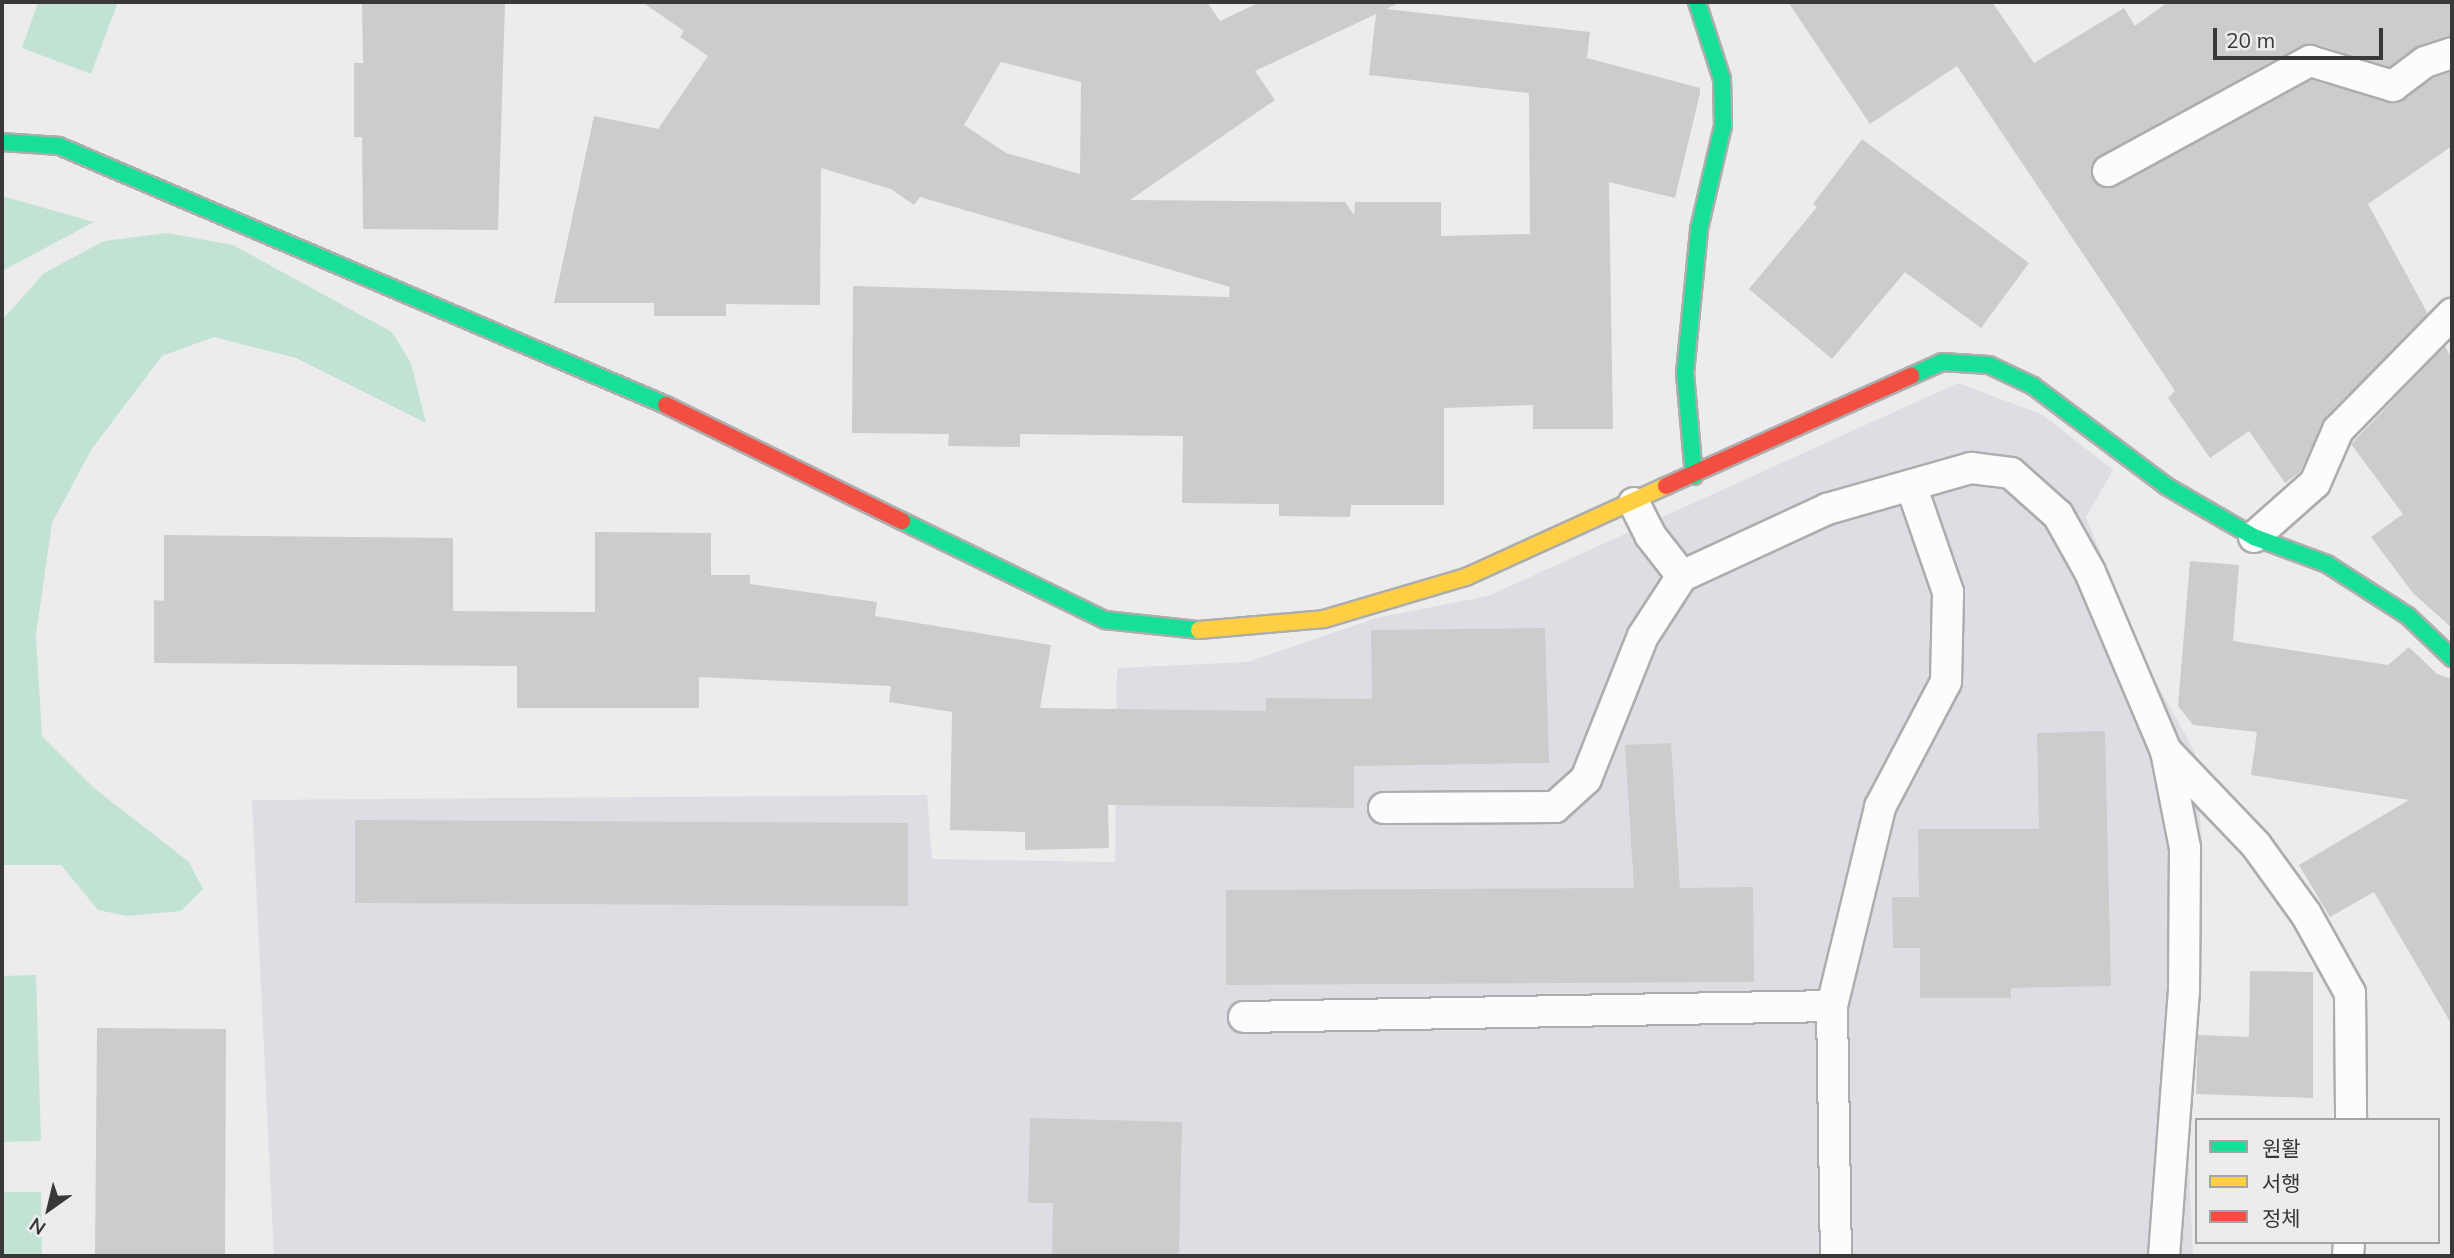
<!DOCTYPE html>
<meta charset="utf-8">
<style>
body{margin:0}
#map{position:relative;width:2454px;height:1258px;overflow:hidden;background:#ececed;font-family:Mulish,"Noto Sans KR",sans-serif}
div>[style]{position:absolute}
.built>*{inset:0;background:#dddee4}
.green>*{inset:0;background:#c2e3d4}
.building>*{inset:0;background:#cdcccc}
.roads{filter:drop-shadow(2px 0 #adadae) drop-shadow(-2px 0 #adadae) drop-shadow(0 2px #adadae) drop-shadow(0 -2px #adadae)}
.lane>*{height:30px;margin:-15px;padding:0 15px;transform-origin:15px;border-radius:15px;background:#fcfcfc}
.fast>*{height:16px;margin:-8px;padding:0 8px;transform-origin:8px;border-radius:8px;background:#16e098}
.slow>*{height:16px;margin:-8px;padding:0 8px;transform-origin:8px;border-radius:8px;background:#ffcf43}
.jam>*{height:16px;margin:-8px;padding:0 8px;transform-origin:8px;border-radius:8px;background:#f24e42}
span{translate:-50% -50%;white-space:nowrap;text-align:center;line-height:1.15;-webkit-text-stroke:6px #ebecee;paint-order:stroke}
.frame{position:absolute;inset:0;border:4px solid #383839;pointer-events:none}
.legend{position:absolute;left:2195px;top:1118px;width:245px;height:126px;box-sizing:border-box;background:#ebecee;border:2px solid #a3a4a6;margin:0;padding:9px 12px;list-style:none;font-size:21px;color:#383839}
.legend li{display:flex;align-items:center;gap:14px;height:35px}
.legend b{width:35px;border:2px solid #a3a4a6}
.north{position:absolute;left:14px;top:1174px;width:70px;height:70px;-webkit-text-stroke:5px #ebecee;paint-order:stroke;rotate:214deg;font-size:19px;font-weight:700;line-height:28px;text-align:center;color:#383839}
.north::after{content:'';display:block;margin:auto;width:24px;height:32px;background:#383839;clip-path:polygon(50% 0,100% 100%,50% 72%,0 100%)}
.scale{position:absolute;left:2213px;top:28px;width:170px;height:32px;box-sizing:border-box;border:4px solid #383839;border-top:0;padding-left:9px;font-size:21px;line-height:24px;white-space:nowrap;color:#383839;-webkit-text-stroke:5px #ebecee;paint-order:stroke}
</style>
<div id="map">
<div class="built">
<div style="clip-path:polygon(1958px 383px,2043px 415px,2113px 470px,2086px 517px,2146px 665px,2195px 752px,2203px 856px,2186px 1103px,2193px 1256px,274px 1256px,252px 800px,927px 795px,932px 859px,1115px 862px,1117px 668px,1248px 662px,1376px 618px,1488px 596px)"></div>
</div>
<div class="green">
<div style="clip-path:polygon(38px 2px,118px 2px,91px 74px,22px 48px)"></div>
<div style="clip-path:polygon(2px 196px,94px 222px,2px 271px)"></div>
<div style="clip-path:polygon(167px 233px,233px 245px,392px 332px,411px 363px,426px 423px,296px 358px,214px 337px,162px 356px,91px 450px,52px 523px,36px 635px,42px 736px,94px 788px,189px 862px,203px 889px,181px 911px,127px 916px,98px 910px,61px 865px,2px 865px,2px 320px,44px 273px,104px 241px)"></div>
<div style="clip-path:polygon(36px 975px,41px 1141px,2px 1142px,2px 976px)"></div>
<div style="clip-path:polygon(41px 1192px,42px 1256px,2px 1256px,2px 1192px)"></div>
</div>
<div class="building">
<div style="clip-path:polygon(362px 2px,505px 2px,498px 230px,363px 229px,362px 137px,354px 137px,354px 63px,363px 63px)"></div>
<div style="clip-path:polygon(evenodd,642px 2px,1207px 2px,1220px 21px,1260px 2px,1401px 2px,1386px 9px,1590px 32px,1587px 58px,1700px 88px,1700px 93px,1675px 198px,1609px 182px,1613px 429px,1533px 429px,1533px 405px,1444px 408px,1444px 505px,1351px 505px,1350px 517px,1279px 516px,1279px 504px,1182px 503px,1183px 436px,1020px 434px,1020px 447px,948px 446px,949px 434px,852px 433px,853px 286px,1229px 297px,1230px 287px,920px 197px,914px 205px,891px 189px,821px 168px,820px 305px,726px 304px,726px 316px,654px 316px,654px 303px,554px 303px,594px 116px,658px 129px,708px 56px,680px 37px,684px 31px,642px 2px,1376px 14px,1369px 75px,1529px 93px,1530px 234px,1441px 236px,1441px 202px,1355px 202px,1354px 215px,1345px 202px,1130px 200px,1275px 100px,1255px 71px,1376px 14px,642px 2px,1001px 62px,1081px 82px,1080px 174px,1006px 153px,964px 125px,1001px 62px)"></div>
<div style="clip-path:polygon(1788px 2px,1992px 2px,2034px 63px,2124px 8px,2135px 26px,2168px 2px,2452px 2px,2452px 36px,2419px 46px,2390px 67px,2315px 44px,2302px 45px,2100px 156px,2091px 170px,2098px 186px,2116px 186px,2312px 80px,2395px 103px,2433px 78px,2452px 71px,2452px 146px,2368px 204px,2428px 314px,2326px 418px,2300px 472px,2285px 483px,2249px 431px,2210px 458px,2168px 398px,2175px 391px,1957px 66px,1870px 124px)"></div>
<div style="clip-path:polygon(1862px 139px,2029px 263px,1981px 328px,1905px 272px,1832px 359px,1749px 289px,1817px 207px,1813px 204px)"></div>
<div style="clip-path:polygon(2445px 346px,2452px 359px,2452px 628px,2413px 593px,2371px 537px,2403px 514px,2351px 444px)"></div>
<div style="clip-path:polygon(595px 532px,711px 533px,711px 575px,750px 575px,750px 584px,877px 602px,875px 616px,1051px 645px,1040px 708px,1266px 711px,1266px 698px,1372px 699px,1371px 630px,1545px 628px,1549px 763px,1354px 766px,1354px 808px,1108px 805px,1109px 848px,1025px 850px,1025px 832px,950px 830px,952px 712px,889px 702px,891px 686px,699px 677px,699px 708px,517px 708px,517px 666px,154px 663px,154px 600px,164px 601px,164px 535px,453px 538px,453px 611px,595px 612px)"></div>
<div style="clip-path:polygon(2190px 561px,2239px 565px,2233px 641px,2388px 665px,2409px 647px,2437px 674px,2452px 679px,2452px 1025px,2374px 892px,2330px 917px,2299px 865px,2409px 800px,2251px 775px,2257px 732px,2193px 725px,2178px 706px)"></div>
<div style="clip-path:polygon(2105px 731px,2111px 986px,2011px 988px,2011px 998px,1920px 998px,1920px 948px,1893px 948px,1892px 897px,1919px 897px,1918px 829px,2039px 829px,2037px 733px)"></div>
<div style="clip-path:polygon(1671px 743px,1680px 888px,1753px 887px,1754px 982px,1226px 985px,1226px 890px,1634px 888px,1625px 745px)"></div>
<div style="clip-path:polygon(355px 820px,908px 823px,908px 906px,355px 903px)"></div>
<div style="clip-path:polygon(2250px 971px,2313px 972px,2313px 1098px,2196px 1094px,2198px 1035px,2249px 1037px)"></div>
<div style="clip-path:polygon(97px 1028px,226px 1029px,225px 1256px,95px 1256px)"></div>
<div style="clip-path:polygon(1030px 1118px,1182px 1122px,1179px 1256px,1052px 1256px,1053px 1203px,1028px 1203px)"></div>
</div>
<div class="roads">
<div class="lane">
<div style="left:2108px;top:171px;width:230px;rotate:-28.6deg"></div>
<div style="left:2310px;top:61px;width:87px;rotate:16.8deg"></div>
<div style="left:2393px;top:86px;width:40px;rotate:-37deg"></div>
<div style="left:2425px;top:62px;width:28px;rotate:-18deg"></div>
<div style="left:1634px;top:503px;width:36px;rotate:63deg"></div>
<div style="left:1650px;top:535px;width:52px;rotate:52deg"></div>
<div style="left:2254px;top:537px;width:81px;rotate:-41.5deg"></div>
<div style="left:2315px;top:483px;width:58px;rotate:-66.5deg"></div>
<div style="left:2338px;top:430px;width:163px;rotate:-45.5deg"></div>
<div style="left:1384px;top:808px;width:171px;rotate:-0.3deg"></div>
<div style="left:1555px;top:807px;width:42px;rotate:-42.1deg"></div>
<div style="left:1586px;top:779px;width:154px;rotate:-68.3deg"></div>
<div style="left:1643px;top:636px;width:72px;rotate:-57deg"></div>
<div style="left:1682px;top:576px;width:160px;rotate:-24.8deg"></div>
<div style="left:1827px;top:509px;width:150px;rotate:-15.9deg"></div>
<div style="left:1971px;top:468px;width:40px;rotate:7.1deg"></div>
<div style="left:2011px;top:473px;width:63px;rotate:41.8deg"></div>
<div style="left:2058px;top:515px;width:65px;rotate:60.7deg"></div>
<div style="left:2090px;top:572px;width:194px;rotate:67deg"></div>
<div style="left:2166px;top:751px;width:130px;rotate:46.2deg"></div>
<div style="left:2256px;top:845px;width:85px;rotate:54.1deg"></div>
<div style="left:2306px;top:914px;width:90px;rotate:60.9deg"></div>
<div style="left:2350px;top:993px;width:127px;rotate:89.5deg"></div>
<div style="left:1832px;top:1006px;width:250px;rotate:89.1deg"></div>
<div style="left:1244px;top:1017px;width:588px;rotate:-1.07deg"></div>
<div style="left:1832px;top:1006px;width:205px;rotate:-76.4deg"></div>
<div style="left:1880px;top:807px;width:141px;rotate:-62.2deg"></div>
<div style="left:1946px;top:682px;width:90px;rotate:-88.7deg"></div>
<div style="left:1948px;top:592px;width:113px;rotate:-109.1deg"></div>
<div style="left:2164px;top:1256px;width:266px;rotate:-85.7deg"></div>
<div style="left:2184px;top:991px;width:143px;rotate:-89.6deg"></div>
<div style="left:2185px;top:848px;width:99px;rotate:-101.1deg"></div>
<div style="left:2348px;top:1256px;width:14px;rotate:-86deg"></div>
</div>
<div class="fast">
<div style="left:2px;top:142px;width:57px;rotate:4deg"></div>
<div style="left:59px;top:146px;width:660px;rotate:23.11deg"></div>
<div style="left:1911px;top:376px;width:34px;rotate:-24deg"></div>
<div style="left:1942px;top:362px;width:47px;rotate:3.7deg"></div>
<div style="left:1989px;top:365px;width:49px;rotate:25.5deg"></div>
<div style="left:2033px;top:386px;width:166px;rotate:36.9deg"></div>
<div style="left:2166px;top:486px;width:102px;rotate:30.1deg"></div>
<div style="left:2254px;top:537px;width:78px;rotate:20.3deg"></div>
<div style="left:2327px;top:564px;width:96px;rotate:32.7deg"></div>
<div style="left:2408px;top:616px;width:61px;rotate:43.7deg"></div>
<div style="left:1694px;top:476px;width:103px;rotate:-95deg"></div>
<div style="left:1685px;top:373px;width:145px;rotate:-84.4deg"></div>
<div style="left:1699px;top:229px;width:106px;rotate:-76.9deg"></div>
<div style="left:1723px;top:126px;width:47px;rotate:-91.2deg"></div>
<div style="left:1722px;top:79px;width:81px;rotate:-108deg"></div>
<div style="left:902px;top:521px;width:226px;rotate:26deg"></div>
<div style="left:1105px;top:620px;width:95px;rotate:6.1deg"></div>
</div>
<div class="slow">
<div style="left:1199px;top:630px;width:125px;rotate:-5deg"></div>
<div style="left:1324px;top:619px;width:148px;rotate:-16.5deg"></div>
<div style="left:1466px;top:577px;width:220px;rotate:-24.5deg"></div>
</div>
<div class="jam">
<div style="left:666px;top:405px;width:263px;rotate:26.2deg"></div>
<div style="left:1666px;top:486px;width:269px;rotate:-24.2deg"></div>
</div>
</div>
<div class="frame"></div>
<ul class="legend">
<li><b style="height:9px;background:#16e098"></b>원활</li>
<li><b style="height:9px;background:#ffcf43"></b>서행</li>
<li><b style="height:9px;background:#f24e42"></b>정체</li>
</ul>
<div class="north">N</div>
<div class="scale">20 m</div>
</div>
